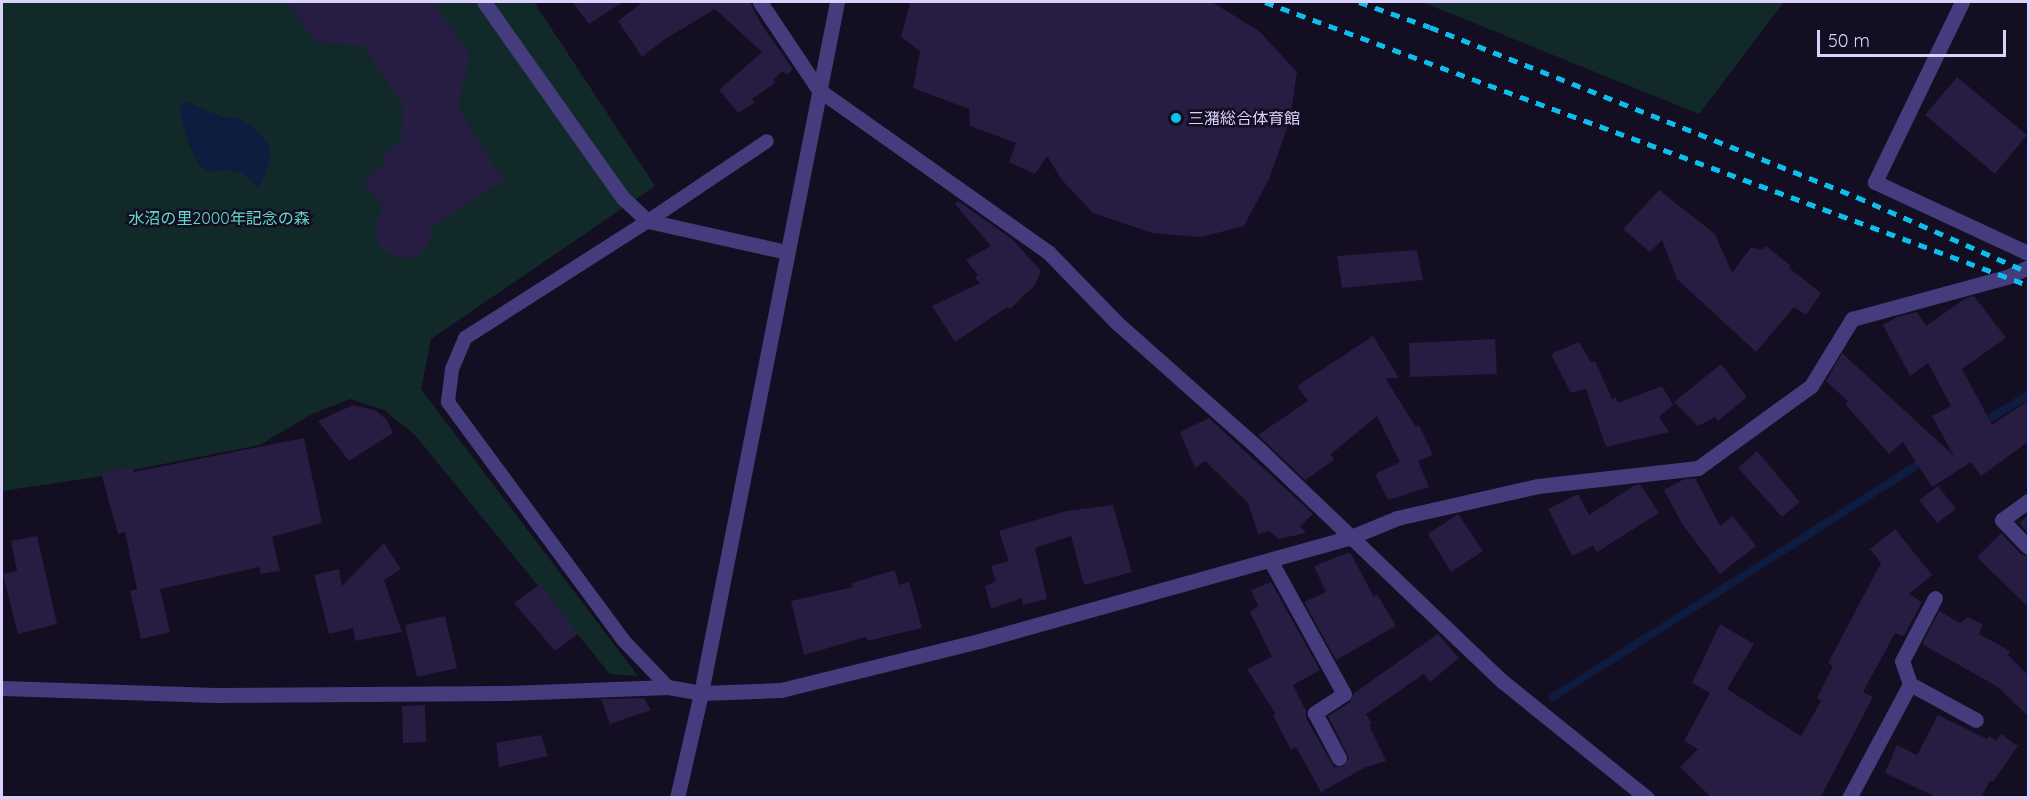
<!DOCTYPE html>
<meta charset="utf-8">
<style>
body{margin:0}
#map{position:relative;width:2030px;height:799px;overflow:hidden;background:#130e21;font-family:Quicksand,"Noto Sans JP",sans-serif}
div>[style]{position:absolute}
.green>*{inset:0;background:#12292a}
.water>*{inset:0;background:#0e1c40}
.stream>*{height:8px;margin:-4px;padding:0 4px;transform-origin:4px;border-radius:4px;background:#0e1c40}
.building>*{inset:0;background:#271c41}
.lane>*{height:14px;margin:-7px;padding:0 7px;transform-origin:7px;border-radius:7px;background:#453c7d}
.street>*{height:15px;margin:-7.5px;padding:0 7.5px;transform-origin:7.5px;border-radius:7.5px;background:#453c7d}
.rail>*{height:4.5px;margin-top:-2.25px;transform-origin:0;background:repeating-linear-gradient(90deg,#0dbfec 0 9px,transparent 0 17px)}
.dots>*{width:16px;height:16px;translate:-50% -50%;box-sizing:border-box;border:3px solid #130e21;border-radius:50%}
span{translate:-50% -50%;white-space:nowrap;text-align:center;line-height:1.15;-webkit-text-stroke:5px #130e21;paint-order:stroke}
.poi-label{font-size:16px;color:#dad1fc}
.left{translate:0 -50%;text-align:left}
.park-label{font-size:16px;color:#61d8c7}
.frame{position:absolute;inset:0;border:3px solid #dad1fc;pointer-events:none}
.scale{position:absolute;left:1817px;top:30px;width:189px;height:27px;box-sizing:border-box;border:3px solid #dad1fc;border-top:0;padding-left:8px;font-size:18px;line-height:21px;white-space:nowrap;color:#dad1fc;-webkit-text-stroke:4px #130e21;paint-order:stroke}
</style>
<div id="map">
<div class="green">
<div style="clip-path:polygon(2px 2px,534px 2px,655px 186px,431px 339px,421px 389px,638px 676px,610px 674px,415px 435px,384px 410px,350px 399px,310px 415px,260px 445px,97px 477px,2px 491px)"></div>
<div style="clip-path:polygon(1422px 2px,1784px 2px,1699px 114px)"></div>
</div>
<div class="water">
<div style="clip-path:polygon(185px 101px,222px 117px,237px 118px,256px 129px,268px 144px,271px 158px,261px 184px,257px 187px,244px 174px,227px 170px,209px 172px,199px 165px,189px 145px,179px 109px)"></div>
</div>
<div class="stream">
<div style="left:1981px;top:424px;width:55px;rotate:-31.7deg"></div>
<div style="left:1553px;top:697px;width:442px;rotate:-32.5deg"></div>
</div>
<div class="building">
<div style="clip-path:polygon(287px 2px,433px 2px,470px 54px,458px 108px,504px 181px,432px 226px,429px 244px,417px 256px,399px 259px,384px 251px,378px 243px,376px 224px,383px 207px,363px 180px,386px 163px,380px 156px,401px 141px,403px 106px,363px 46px,316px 42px)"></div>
<div style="clip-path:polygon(572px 2px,623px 2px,589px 24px)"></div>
<div style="clip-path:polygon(643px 2px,750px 2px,761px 24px,793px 69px,787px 75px,782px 71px,773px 80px,775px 83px,752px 99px,755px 103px,738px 113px,719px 90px,762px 52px,715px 9px,665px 39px,642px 57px,618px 21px)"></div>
<div style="clip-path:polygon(910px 2px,1212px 2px,1259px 31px,1297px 72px,1290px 120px,1269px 179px,1244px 226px,1201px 237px,1152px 233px,1093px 213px,1062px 180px,1047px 156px,1035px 174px,1009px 162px,1016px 143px,970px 126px,969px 109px,913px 88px,920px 51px,901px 37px)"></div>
<div style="clip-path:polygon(1957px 77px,2027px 135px,1995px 174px,1925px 115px)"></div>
<div style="clip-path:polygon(1659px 190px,1715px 234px,1732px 273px,1751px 247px,1762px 250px,1766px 246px,1791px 266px,1789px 268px,1821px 293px,1806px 315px,1794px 307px,1756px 352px,1677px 279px,1662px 240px,1650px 252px,1623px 229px)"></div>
<div style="clip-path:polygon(958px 201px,1012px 239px,1041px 271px,1035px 285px,1010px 309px,1007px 307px,955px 342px,932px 306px,980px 283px,975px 278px,978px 275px,966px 260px,991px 246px,955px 204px)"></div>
<div style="clip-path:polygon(1417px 250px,1423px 280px,1342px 288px,1337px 256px)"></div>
<div style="clip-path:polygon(1974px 296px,2006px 338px,1962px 369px,1992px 425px,2028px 401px,2028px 442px,1981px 476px,1971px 462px,1932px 487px,1903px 442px,1889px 454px,1845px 404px,1848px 401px,1826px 381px,1842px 353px,1954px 456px,1932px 416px,1951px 406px,1928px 363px,1910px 376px,1883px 325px,1897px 317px,1917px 312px,1926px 326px,1966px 298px)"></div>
<div style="clip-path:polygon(1373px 336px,1399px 378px,1385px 378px,1416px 427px,1419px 425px,1433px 455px,1418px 461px,1429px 487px,1388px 500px,1375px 474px,1400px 462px,1377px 416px,1331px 454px,1334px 460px,1305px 480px,1258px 435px,1308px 401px,1297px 386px)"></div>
<div style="clip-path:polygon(1495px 339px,1497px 374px,1410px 377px,1409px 343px)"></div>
<div style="clip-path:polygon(1579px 342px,1591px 362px,1595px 361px,1612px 399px,1616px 397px,1618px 403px,1662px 386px,1673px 405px,1659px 417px,1669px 432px,1606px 447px,1586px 389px,1571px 393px,1551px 354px)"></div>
<div style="clip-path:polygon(1721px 364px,1747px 397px,1718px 421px,1715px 417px,1698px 426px,1674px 402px)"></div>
<div style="clip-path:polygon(353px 405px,375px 410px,387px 420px,393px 433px,349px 461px,318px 421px)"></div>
<div style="clip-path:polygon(1209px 418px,1313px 514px,1300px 526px,1306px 533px,1279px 539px,1269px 531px,1258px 534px,1248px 503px,1205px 461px,1195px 468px,1180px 432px)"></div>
<div style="clip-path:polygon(304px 438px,322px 523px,272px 537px,280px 571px,261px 574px,259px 567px,160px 589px,170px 632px,141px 639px,130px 591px,137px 589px,125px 532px,118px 534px,101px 473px,132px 467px,134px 472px)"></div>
<div style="clip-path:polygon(1757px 451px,1800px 502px,1782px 517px,1738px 468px)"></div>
<div style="clip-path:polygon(1695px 478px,1720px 526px,1733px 516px,1756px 546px,1720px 574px,1682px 524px,1664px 490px,1684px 479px)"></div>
<div style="clip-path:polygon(1640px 484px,1659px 513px,1597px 552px,1593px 546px,1572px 556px,1548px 509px,1578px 494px,1589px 515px,1635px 485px)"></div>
<div style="clip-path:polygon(1938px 486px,1956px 509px,1937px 523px,1919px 500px)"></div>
<div style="clip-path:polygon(1113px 505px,1132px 572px,1084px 585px,1071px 536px,1035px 548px,1047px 599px,1023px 605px,1022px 598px,991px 609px,985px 586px,996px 581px,991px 566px,1009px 561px,999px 531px,1066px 511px)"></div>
<div style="clip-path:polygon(1458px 514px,1483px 551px,1451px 572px,1428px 534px)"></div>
<div style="clip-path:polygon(2028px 515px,2028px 533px,2019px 523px)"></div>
<div style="clip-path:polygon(1895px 529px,1932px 575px,1909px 594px,1922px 602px,1905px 634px,1902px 636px,1895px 633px,1863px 692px,1873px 697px,1820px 798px,1712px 798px,1680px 767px,1698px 749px,1684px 741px,1710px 693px,1692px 683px,1720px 624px,1754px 644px,1727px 689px,1801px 736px,1821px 701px,1817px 698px,1833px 666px,1828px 663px,1881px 563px,1870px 549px)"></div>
<div style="clip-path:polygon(2001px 533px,2021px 554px,2028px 556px,2028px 607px,1977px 557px)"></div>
<div style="clip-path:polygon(37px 536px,57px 624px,18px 634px,3px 574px,17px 571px,11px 541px)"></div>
<div style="clip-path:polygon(384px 543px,401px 569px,384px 580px,402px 632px,355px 641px,353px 628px,329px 634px,314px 575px,339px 569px,342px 586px)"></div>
<div style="clip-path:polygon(1350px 552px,1374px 597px,1377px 594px,1396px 626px,1336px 660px,1304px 602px,1326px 592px,1314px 566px)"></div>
<div style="clip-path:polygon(895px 570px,899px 585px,909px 582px,922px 628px,867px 641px,866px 637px,804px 655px,791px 601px,853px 587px,852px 583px)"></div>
<div style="clip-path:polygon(1271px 582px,1320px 670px,1293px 685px,1306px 711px,1306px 718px,1334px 767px,1344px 766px,1349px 758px,1328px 716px,1350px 702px,1354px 693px,1438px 634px,1459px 658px,1430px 682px,1424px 674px,1366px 714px,1372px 724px,1369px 725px,1386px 761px,1366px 767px,1321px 792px,1296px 747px,1291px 750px,1273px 715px,1275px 713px,1247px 669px,1272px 657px,1250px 612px,1258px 606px,1251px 590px)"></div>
<div style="clip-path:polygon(540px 584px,578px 634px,555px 651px,514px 603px)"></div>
<div style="clip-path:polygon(1939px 611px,1960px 623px,1968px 617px,1983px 625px,1979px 634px,2010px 651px,2008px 655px,2028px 675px,2028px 716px,1998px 687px,1922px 644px)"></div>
<div style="clip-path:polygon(445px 616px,457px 668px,417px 677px,405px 625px)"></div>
<div style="clip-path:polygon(644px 698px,651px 710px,610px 724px,601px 699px)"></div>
<div style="clip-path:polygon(425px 705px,426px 742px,403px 743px,402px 706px)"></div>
<div style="clip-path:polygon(1938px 715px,1987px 739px,1989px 736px,1996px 741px,2001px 734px,2018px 746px,1993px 782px,1990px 780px,1981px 798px,1938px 798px,1885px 773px,1897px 745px,1917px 755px)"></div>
<div style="clip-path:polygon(541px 735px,548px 756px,499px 767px,496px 743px)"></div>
</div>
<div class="lane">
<div style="left:668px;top:687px;width:64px;rotate:-133.7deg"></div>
<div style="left:624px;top:641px;width:297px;rotate:-126.4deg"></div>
<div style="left:448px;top:402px;width:33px;rotate:-83deg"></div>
<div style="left:452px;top:369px;width:34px;rotate:-67deg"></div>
<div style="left:465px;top:338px;width:217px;rotate:-32.6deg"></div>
<div style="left:648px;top:221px;width:143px;rotate:-33.9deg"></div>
</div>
<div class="street">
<div style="left:484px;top:2px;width:240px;rotate:54.7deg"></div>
<div style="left:623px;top:198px;width:34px;rotate:43deg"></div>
<div style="left:648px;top:221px;width:142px;rotate:12.6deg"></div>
<div style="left:760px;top:2px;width:106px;rotate:56.2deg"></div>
<div style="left:819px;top:90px;width:282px;rotate:35.3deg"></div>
<div style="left:1049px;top:253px;width:96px;rotate:45.8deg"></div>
<div style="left:1116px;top:322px;width:193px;rotate:41.6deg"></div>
<div style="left:1260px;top:450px;width:335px;rotate:43.7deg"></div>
<div style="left:1502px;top:681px;width:186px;rotate:38.9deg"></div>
<div style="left:1962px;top:2px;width:200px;rotate:115.8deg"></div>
<div style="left:1875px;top:182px;width:169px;rotate:24.9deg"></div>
<div style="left:2028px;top:501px;width:32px;rotate:144deg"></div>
<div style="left:2002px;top:520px;width:37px;rotate:46deg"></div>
<div style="left:1270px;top:560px;width:153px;rotate:61.1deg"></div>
<div style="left:1344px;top:694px;width:35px;rotate:147deg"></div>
<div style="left:1315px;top:713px;width:51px;rotate:61.9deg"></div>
<div style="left:1910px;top:684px;width:75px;rotate:28.6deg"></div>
<div style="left:2px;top:688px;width:213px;rotate:1.9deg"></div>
<div style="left:215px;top:695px;width:291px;rotate:-0.4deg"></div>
<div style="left:506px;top:693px;width:162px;rotate:-2.1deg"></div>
<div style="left:668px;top:687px;width:34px;rotate:10deg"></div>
<div style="left:701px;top:693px;width:80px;rotate:-2.1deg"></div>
<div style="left:781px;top:690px;width:204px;rotate:-13.9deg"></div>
<div style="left:979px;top:641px;width:386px;rotate:-15.6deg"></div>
<div style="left:1351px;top:537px;width:50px;rotate:-22.4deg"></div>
<div style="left:1397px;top:518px;width:145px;rotate:-12.8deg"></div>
<div style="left:1538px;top:486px;width:161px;rotate:-6.4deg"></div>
<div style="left:1698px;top:468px;width:140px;rotate:-36deg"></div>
<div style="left:1811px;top:386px;width:79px;rotate:-58.5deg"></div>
<div style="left:1852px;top:319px;width:161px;rotate:-15.2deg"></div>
<div style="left:2007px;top:277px;width:23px;rotate:-25deg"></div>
<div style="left:677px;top:798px;width:108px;rotate:-77.1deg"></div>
<div style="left:701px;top:693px;width:704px;rotate:-78.87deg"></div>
<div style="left:1849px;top:798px;width:129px;rotate:-61.8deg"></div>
<div style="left:1910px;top:684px;width:24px;rotate:-109deg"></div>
<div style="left:1902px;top:661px;width:71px;rotate:-62.4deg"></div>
</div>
<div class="rail">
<div style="left:1265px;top:2px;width:814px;rotate:20.35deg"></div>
<div style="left:1359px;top:2px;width:75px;rotate:19.4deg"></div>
<div style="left:1430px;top:27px;width:460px;rotate:21.7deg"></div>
<div style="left:1857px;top:197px;width:187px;rotate:23.7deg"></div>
</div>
<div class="dots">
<div style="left:1176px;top:118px;background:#0dbfec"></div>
</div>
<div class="poi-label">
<span class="left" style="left:1188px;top:118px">三潴総合体育館</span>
</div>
<div class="park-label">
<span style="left:219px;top:218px">水沼の里2000年記念の森</span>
</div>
<div class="frame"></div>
<div class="scale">50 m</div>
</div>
